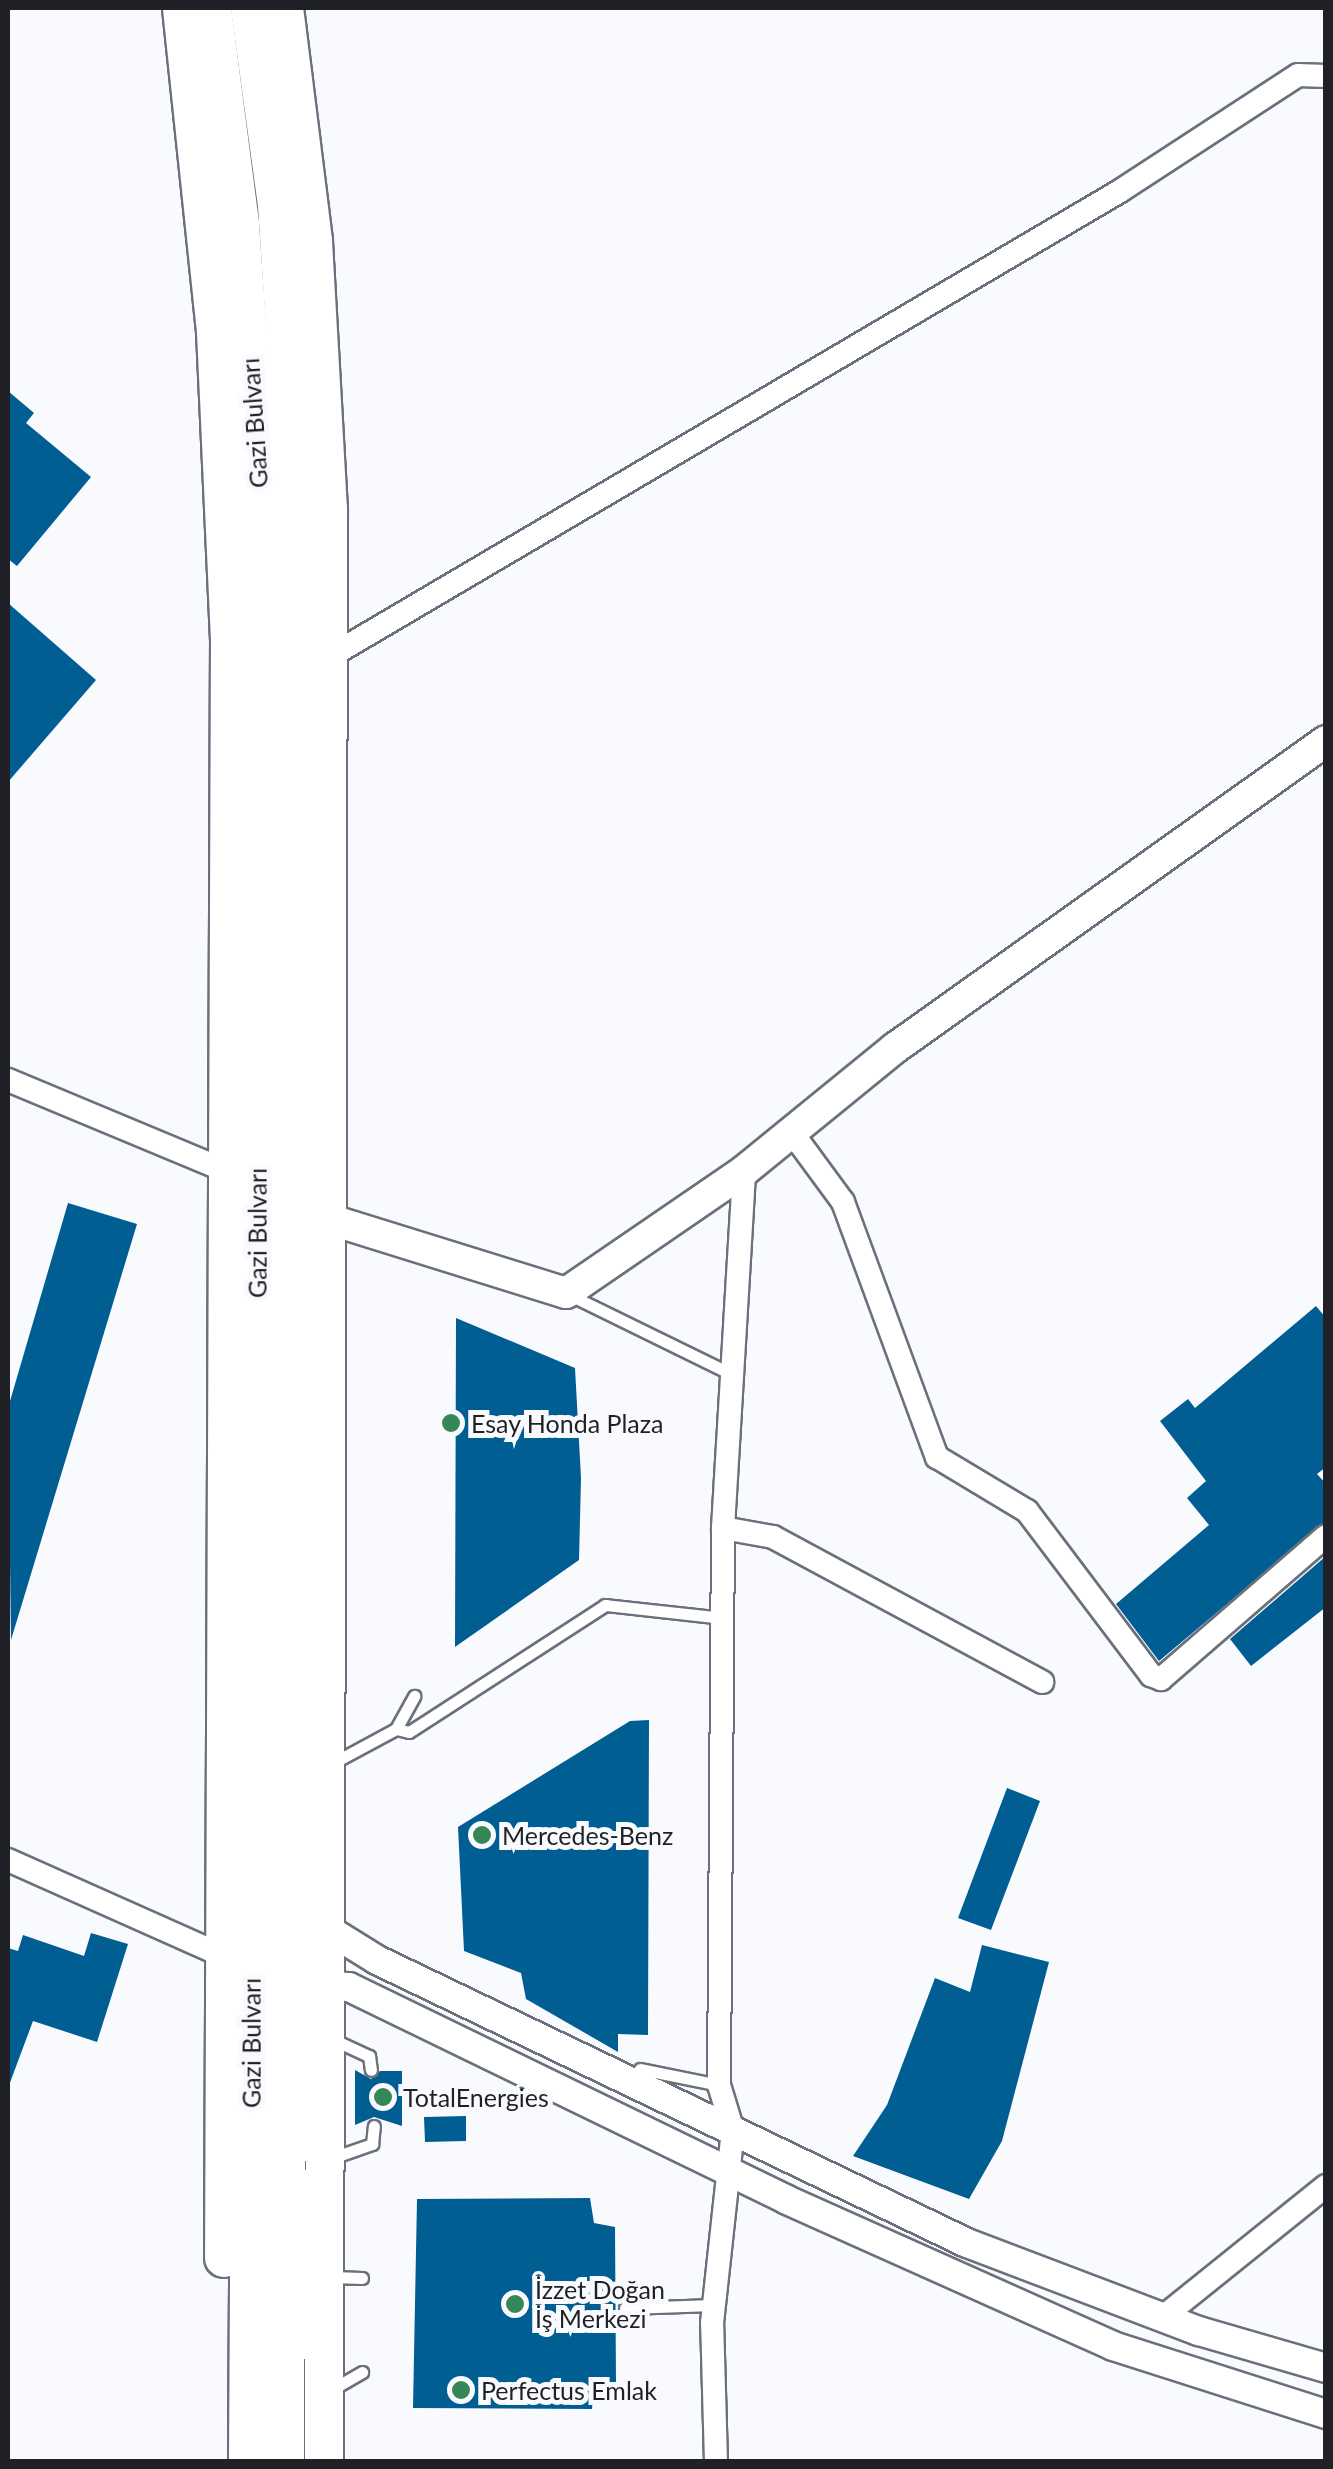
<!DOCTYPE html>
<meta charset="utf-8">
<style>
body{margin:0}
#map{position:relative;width:1333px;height:2469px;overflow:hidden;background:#f9fafd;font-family:Lato,sans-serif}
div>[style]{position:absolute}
.building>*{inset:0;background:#005e93}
.roads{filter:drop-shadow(2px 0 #6a707c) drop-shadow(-2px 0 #6a707c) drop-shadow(0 2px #6a707c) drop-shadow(0 -2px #6a707c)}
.service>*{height:11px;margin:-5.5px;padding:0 5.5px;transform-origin:5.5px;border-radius:5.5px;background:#fff}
.minor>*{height:22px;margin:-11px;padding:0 11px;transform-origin:11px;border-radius:11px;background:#fff}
.tertiary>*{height:28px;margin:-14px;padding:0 14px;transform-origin:14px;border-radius:14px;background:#fff}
.secondary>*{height:30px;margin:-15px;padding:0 15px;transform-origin:15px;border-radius:15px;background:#fff}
.trunk>*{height:38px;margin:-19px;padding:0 19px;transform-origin:19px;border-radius:19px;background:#fff}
.dots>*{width:28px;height:28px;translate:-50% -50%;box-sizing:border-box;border:5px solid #f9fafd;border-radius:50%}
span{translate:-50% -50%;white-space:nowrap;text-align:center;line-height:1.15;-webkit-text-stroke:10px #f9fafd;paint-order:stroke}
.street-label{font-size:25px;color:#1f2126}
.poi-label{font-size:25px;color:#1f2126}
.left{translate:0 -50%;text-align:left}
.frame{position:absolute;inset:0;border:10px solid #1f2126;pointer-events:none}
</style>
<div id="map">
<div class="building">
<div style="clip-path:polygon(8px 391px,34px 413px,26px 423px,91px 477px,17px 566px,8px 559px)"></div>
<div style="clip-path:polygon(8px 603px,96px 680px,8px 782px)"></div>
<div style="clip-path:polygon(68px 1203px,137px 1224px,11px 1640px,8px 1408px)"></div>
<div style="clip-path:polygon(1316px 1306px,1326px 1318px,1326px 1467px,1317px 1474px,1326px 1484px,1326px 1521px,1159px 1661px,1116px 1604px,1209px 1525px,1187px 1498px,1206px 1481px,1160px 1421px,1188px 1399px,1195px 1408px)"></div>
<div style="clip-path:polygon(456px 1318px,575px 1368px,581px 1478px,579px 1560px,455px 1647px)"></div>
<div style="clip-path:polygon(1326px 1556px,1326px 1607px,1251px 1666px,1230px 1639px)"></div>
<div style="clip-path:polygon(649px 1720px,648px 2035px,618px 2034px,618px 2052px,526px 1999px,521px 1973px,464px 1951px,458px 1827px,630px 1721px)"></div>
<div style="clip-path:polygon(1007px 1788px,1040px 1801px,991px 1930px,958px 1918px)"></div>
<div style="clip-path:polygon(91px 1933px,128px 1944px,97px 2042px,33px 2021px,8px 2088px,8px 1948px,18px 1951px,23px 1935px,84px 1956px)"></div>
<div style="clip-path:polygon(982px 1945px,1049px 1962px,1002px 2141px,969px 2199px,853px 2156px,887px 2105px,935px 1978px,970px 1992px)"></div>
<div style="clip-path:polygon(355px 2070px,371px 2079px,380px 2071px,402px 2071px,402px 2126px,374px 2117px,355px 2125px)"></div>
<div style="clip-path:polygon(466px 2116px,466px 2141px,425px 2142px,424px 2117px)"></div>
<div style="clip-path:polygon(590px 2198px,594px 2223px,615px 2227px,616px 2382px,594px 2384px,592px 2409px,413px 2408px,417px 2199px)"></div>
</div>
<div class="roads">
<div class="service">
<div style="left:570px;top:1295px;width:182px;rotate:26.1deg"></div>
<div style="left:396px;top:1729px;width:13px;rotate:13deg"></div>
<div style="left:409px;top:1732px;width:234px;rotate:-32.9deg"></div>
<div style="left:605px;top:1605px;width:118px;rotate:6.3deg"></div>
<div style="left:331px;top:1764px;width:74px;rotate:-28.3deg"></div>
<div style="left:396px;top:1729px;width:38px;rotate:-61deg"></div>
<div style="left:332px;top:2039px;width:41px;rotate:24.7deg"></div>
<div style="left:369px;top:2056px;width:14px;rotate:82deg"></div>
<div style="left:640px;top:2069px;width:81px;rotate:11.4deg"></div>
<div style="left:329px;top:2159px;width:46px;rotate:-19.2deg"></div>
<div style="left:372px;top:2144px;width:18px;rotate:-84deg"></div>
<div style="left:331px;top:2277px;width:31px;rotate:2deg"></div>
<div style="left:625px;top:2308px;width:90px;rotate:-1.9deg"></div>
<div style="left:331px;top:2390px;width:36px;rotate:-30deg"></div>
</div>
<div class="minor">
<div style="left:329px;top:657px;width:918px;rotate:-30.5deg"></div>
<div style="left:1120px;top:191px;width:212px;rotate:-33.1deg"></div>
<div style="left:1298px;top:75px;width:28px;rotate:2deg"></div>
<div style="left:8px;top:1080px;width:250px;rotate:22.6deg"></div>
<div style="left:793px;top:1134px;width:84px;rotate:53.7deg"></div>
<div style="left:843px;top:1202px;width:272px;rotate:69.8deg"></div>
<div style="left:937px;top:1457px;width:105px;rotate:31deg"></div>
<div style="left:1027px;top:1511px;width:206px;rotate:52.9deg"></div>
<div style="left:1151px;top:1675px;width:11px;rotate:22deg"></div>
<div style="left:1161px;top:1679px;width:218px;rotate:-40.9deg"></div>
<div style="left:723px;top:1528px;width:51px;rotate:10.2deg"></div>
<div style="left:773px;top:1537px;width:306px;rotate:28.3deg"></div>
<div style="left:8px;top:1860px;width:236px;rotate:24deg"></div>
<div style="left:1163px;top:2317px;width:209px;rotate:-38.8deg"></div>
<div style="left:716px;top:2462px;width:139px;rotate:-91.6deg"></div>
<div style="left:712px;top:2323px;width:193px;rotate:-83.8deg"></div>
<div style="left:733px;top:2131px;width:48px;rotate:-106.9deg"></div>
<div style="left:719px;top:2085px;width:557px;rotate:-89.59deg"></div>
<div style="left:723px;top:1528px;width:358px;rotate:-86.6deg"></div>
</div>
<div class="tertiary">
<div style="left:324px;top:1927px;width:62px;rotate:31.9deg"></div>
<div style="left:377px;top:1960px;width:654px;rotate:25.63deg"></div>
<div style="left:967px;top:2243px;width:248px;rotate:20.8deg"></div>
<div style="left:1199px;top:2331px;width:132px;rotate:16.2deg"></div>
<div style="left:325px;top:1985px;width:24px;rotate:5deg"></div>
<div style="left:349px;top:1987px;width:487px;rotate:25.9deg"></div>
<div style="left:787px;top:2200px;width:357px;rotate:24.1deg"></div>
<div style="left:1113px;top:2346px;width:224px;rotate:17.7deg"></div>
</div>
<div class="secondary">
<div style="left:325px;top:1218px;width:252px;rotate:17.3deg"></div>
<div style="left:566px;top:1293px;width:216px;rotate:-34.4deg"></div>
<div style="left:744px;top:1171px;width:195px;rotate:-39.2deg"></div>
<div style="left:895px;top:1048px;width:529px;rotate:-35.46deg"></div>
</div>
<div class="trunk">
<div style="left:182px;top:8px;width:326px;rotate:84deg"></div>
<div style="left:216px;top:332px;width:307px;rotate:87.4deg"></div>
<div style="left:230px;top:639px;width:1619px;rotate:90.21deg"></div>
<div style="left:212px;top:8px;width:219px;rotate:82.6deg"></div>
<div style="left:240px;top:225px;width:269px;rotate:85.9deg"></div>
<div style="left:259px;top:493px;width:1969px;rotate:90.32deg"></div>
<div style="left:250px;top:8px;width:199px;rotate:82.2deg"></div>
<div style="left:277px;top:205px;width:281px;rotate:86.3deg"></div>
<div style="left:295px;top:485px;width:1977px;rotate:90.29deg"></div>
<div style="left:284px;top:8px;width:236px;rotate:82.9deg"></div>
<div style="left:313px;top:242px;width:267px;rotate:86.8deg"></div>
<div style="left:328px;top:509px;width:1953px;rotate:90.12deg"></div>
</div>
</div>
<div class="dots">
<div style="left:451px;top:1423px;background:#368758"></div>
<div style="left:482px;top:1835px;background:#368758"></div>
<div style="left:383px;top:2097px;background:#368758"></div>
<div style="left:515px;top:2304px;background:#368758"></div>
<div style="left:461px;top:2390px;background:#368758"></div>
</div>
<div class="street-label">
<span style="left:254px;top:423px;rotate:-94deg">Gazi Bulvarı</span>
<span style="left:257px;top:1233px;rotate:-90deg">Gazi Bulvarı</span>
<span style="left:251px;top:2043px;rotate:-90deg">Gazi Bulvarı</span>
</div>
<div class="poi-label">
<span class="left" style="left:471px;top:1423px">Esay Honda Plaza</span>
<span class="left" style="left:502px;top:1835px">Mercedes-Benz</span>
<span class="left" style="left:403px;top:2097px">TotalEnergies</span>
<span class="left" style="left:535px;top:2304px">İzzet Doğan<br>İş Merkezi</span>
<span class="left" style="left:481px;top:2390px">Perfectus Emlak</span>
</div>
<div class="frame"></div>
</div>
